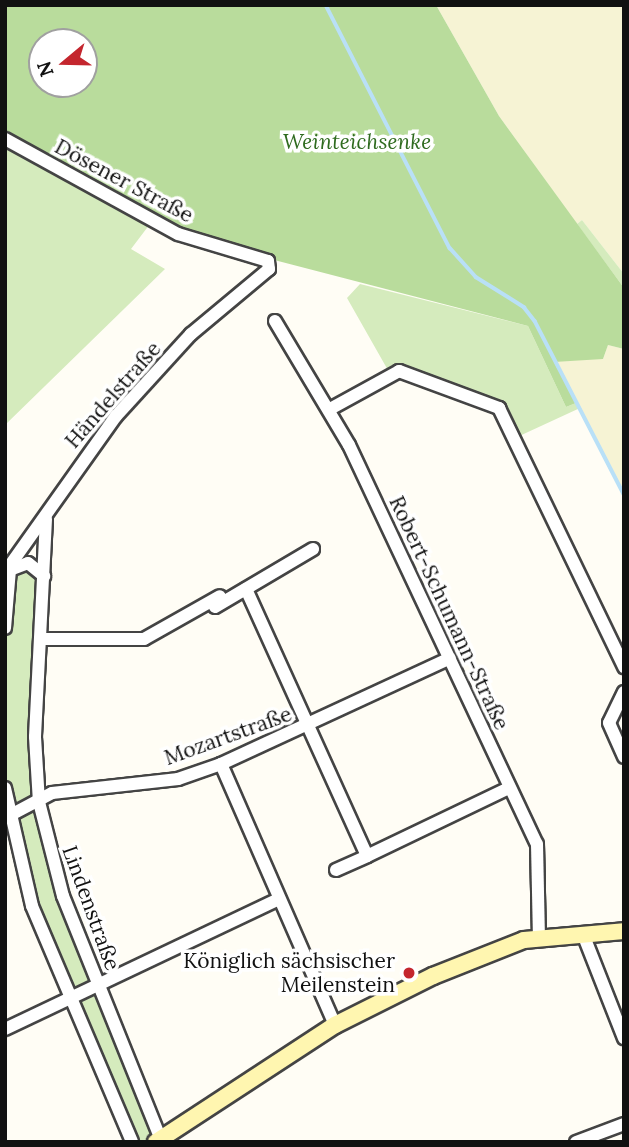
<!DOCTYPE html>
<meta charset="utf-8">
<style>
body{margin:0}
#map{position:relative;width:629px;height:1147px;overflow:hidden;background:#fffdf5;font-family:Lora,serif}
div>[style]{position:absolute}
.farmland>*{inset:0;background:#f6f3d4}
.green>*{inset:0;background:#d5ebbd}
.forest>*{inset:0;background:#b9dc9c}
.stream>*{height:3.5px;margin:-1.75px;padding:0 1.75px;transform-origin:1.75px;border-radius:1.75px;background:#b9e0f7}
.roads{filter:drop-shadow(2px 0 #444) drop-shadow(-2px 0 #444) drop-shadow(0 2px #444) drop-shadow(0 -2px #444)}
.minor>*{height:12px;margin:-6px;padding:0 6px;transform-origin:6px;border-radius:6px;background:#fff}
.secondary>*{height:16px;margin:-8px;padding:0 8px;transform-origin:8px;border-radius:8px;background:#fff6b0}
.dots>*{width:19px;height:19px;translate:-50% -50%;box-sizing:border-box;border:4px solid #fff;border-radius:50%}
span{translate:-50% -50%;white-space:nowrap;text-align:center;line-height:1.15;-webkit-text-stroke:7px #fff;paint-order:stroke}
.park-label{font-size:21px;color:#2f6b1f;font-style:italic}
.street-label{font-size:21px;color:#111}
.poi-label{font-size:21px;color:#111}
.right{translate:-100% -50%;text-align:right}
.frame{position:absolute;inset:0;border:7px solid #111;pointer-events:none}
.north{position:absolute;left:28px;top:28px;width:70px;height:70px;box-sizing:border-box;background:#fff;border:2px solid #a0a0a0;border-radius:50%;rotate:251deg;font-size:19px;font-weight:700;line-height:28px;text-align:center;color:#111}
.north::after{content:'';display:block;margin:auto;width:24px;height:32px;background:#c4262e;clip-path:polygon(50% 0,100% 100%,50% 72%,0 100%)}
</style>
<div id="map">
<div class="farmland">
<div style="clip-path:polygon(436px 5px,624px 5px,624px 274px,582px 220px,577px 224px,499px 116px)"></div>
<div style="clip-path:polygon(608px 345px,624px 349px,624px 494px,554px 362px,569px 356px,603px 359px)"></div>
</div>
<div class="green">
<div style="clip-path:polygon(5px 139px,153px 220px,131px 249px,165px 269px,5px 425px)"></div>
<div style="clip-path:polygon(582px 220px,624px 274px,624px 288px,577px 224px)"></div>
<div style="clip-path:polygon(360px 284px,528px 326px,566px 407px,576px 403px,580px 408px,515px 438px,499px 409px,389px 372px,347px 298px)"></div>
<div style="clip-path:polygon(19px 565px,44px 576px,35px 737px,50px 855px,156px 1142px,132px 1142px,32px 906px,5px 788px,5px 628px,10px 570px)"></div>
</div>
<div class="forest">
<div style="clip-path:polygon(evenodd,5px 5px,436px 5px,499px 116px,624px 288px,624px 349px,608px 345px,603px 359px,554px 362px,576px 403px,566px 407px,528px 326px,189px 238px,5px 139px,5px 5px,42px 42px,84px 42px,84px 84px,42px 84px,42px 42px)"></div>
</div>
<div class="stream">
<div style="left:326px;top:5px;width:273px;rotate:63deg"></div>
<div style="left:450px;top:248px;width:39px;rotate:48deg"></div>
<div style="left:476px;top:277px;width:57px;rotate:32deg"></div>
<div style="left:524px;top:307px;width:18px;rotate:52deg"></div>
<div style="left:535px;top:321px;width:195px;rotate:62.8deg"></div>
</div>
<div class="roads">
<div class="minor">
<div style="left:5px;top:139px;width:197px;rotate:28.8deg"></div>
<div style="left:178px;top:234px;width:94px;rotate:16.7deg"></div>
<div style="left:268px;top:261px;width:8px;rotate:83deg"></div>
<div style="left:269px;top:269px;width:102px;rotate:140.2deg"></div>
<div style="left:191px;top:334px;width:111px;rotate:132.4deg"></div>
<div style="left:116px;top:416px;width:191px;rotate:125.4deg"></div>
<div style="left:275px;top:321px;width:144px;rotate:59.2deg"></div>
<div style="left:349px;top:445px;width:441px;rotate:64.8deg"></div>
<div style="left:537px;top:844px;width:93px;rotate:88.8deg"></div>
<div style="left:330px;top:409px;width:79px;rotate:-28.8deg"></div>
<div style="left:399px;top:371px;width:107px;rotate:20.3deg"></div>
<div style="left:499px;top:408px;width:288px;rotate:64.2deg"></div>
<div style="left:46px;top:519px;width:218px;rotate:92.9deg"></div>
<div style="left:35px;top:737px;width:65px;rotate:86.5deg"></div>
<div style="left:39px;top:802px;width:97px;rotate:75.7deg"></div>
<div style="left:63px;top:896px;width:265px;rotate:68.1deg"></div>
<div style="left:246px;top:589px;width:293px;rotate:65.6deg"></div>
<div style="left:367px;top:856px;width:157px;rotate:-25.6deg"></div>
<div style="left:215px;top:607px;width:114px;rotate:-30.6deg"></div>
<div style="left:5px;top:628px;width:58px;rotate:-85.1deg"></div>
<div style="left:10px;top:570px;width:19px;rotate:-21deg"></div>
<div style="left:28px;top:563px;width:21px;rotate:39deg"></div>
<div style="left:40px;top:639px;width:104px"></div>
<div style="left:144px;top:639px;width:87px;rotate:-29.5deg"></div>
<div style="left:624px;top:692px;width:34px;rotate:116deg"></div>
<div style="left:609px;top:723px;width:37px;rotate:66deg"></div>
<div style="left:221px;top:764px;width:285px;rotate:66.4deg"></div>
<div style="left:5px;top:788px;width:121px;rotate:77.1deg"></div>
<div style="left:32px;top:906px;width:256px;rotate:67deg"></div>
<div style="left:5px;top:818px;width:53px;rotate:-28deg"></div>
<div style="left:52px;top:793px;width:127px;rotate:-6.3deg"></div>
<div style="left:178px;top:779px;width:46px;rotate:-19.2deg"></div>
<div style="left:221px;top:764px;width:252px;rotate:-24.8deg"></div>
<div style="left:336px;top:870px;width:34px;rotate:-24deg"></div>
<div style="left:583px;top:934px;width:112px;rotate:68.5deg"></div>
<div style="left:5px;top:1029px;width:303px;rotate:-25.4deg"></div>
<div style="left:576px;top:1142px;width:51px;rotate:-20.6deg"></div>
</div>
<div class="secondary">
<div style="left:156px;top:1142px;width:214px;rotate:-33.2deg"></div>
<div style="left:335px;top:1025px;width:110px;rotate:-26.6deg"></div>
<div style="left:433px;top:976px;width:98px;rotate:-21.6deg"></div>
<div style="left:524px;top:940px;width:100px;rotate:-5.1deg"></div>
</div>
</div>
<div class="dots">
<div style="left:409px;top:973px;background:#c4262e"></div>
</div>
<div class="park-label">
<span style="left:357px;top:142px">Weinteichsenke</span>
</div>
<div class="street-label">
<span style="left:124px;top:181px;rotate:28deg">Dösener Straße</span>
<span style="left:113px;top:395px;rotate:-49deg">Händelstraße</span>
<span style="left:449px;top:613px;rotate:65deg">Robert-Schumann-Straße</span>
<span style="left:228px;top:736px;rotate:-20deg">Mozartstraße</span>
<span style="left:91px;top:908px;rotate:70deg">Lindenstraße</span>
</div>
<div class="poi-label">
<span class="right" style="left:395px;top:973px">Königlich sächsischer<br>Meilenstein</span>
</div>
<div class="frame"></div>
<div class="north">N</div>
</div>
